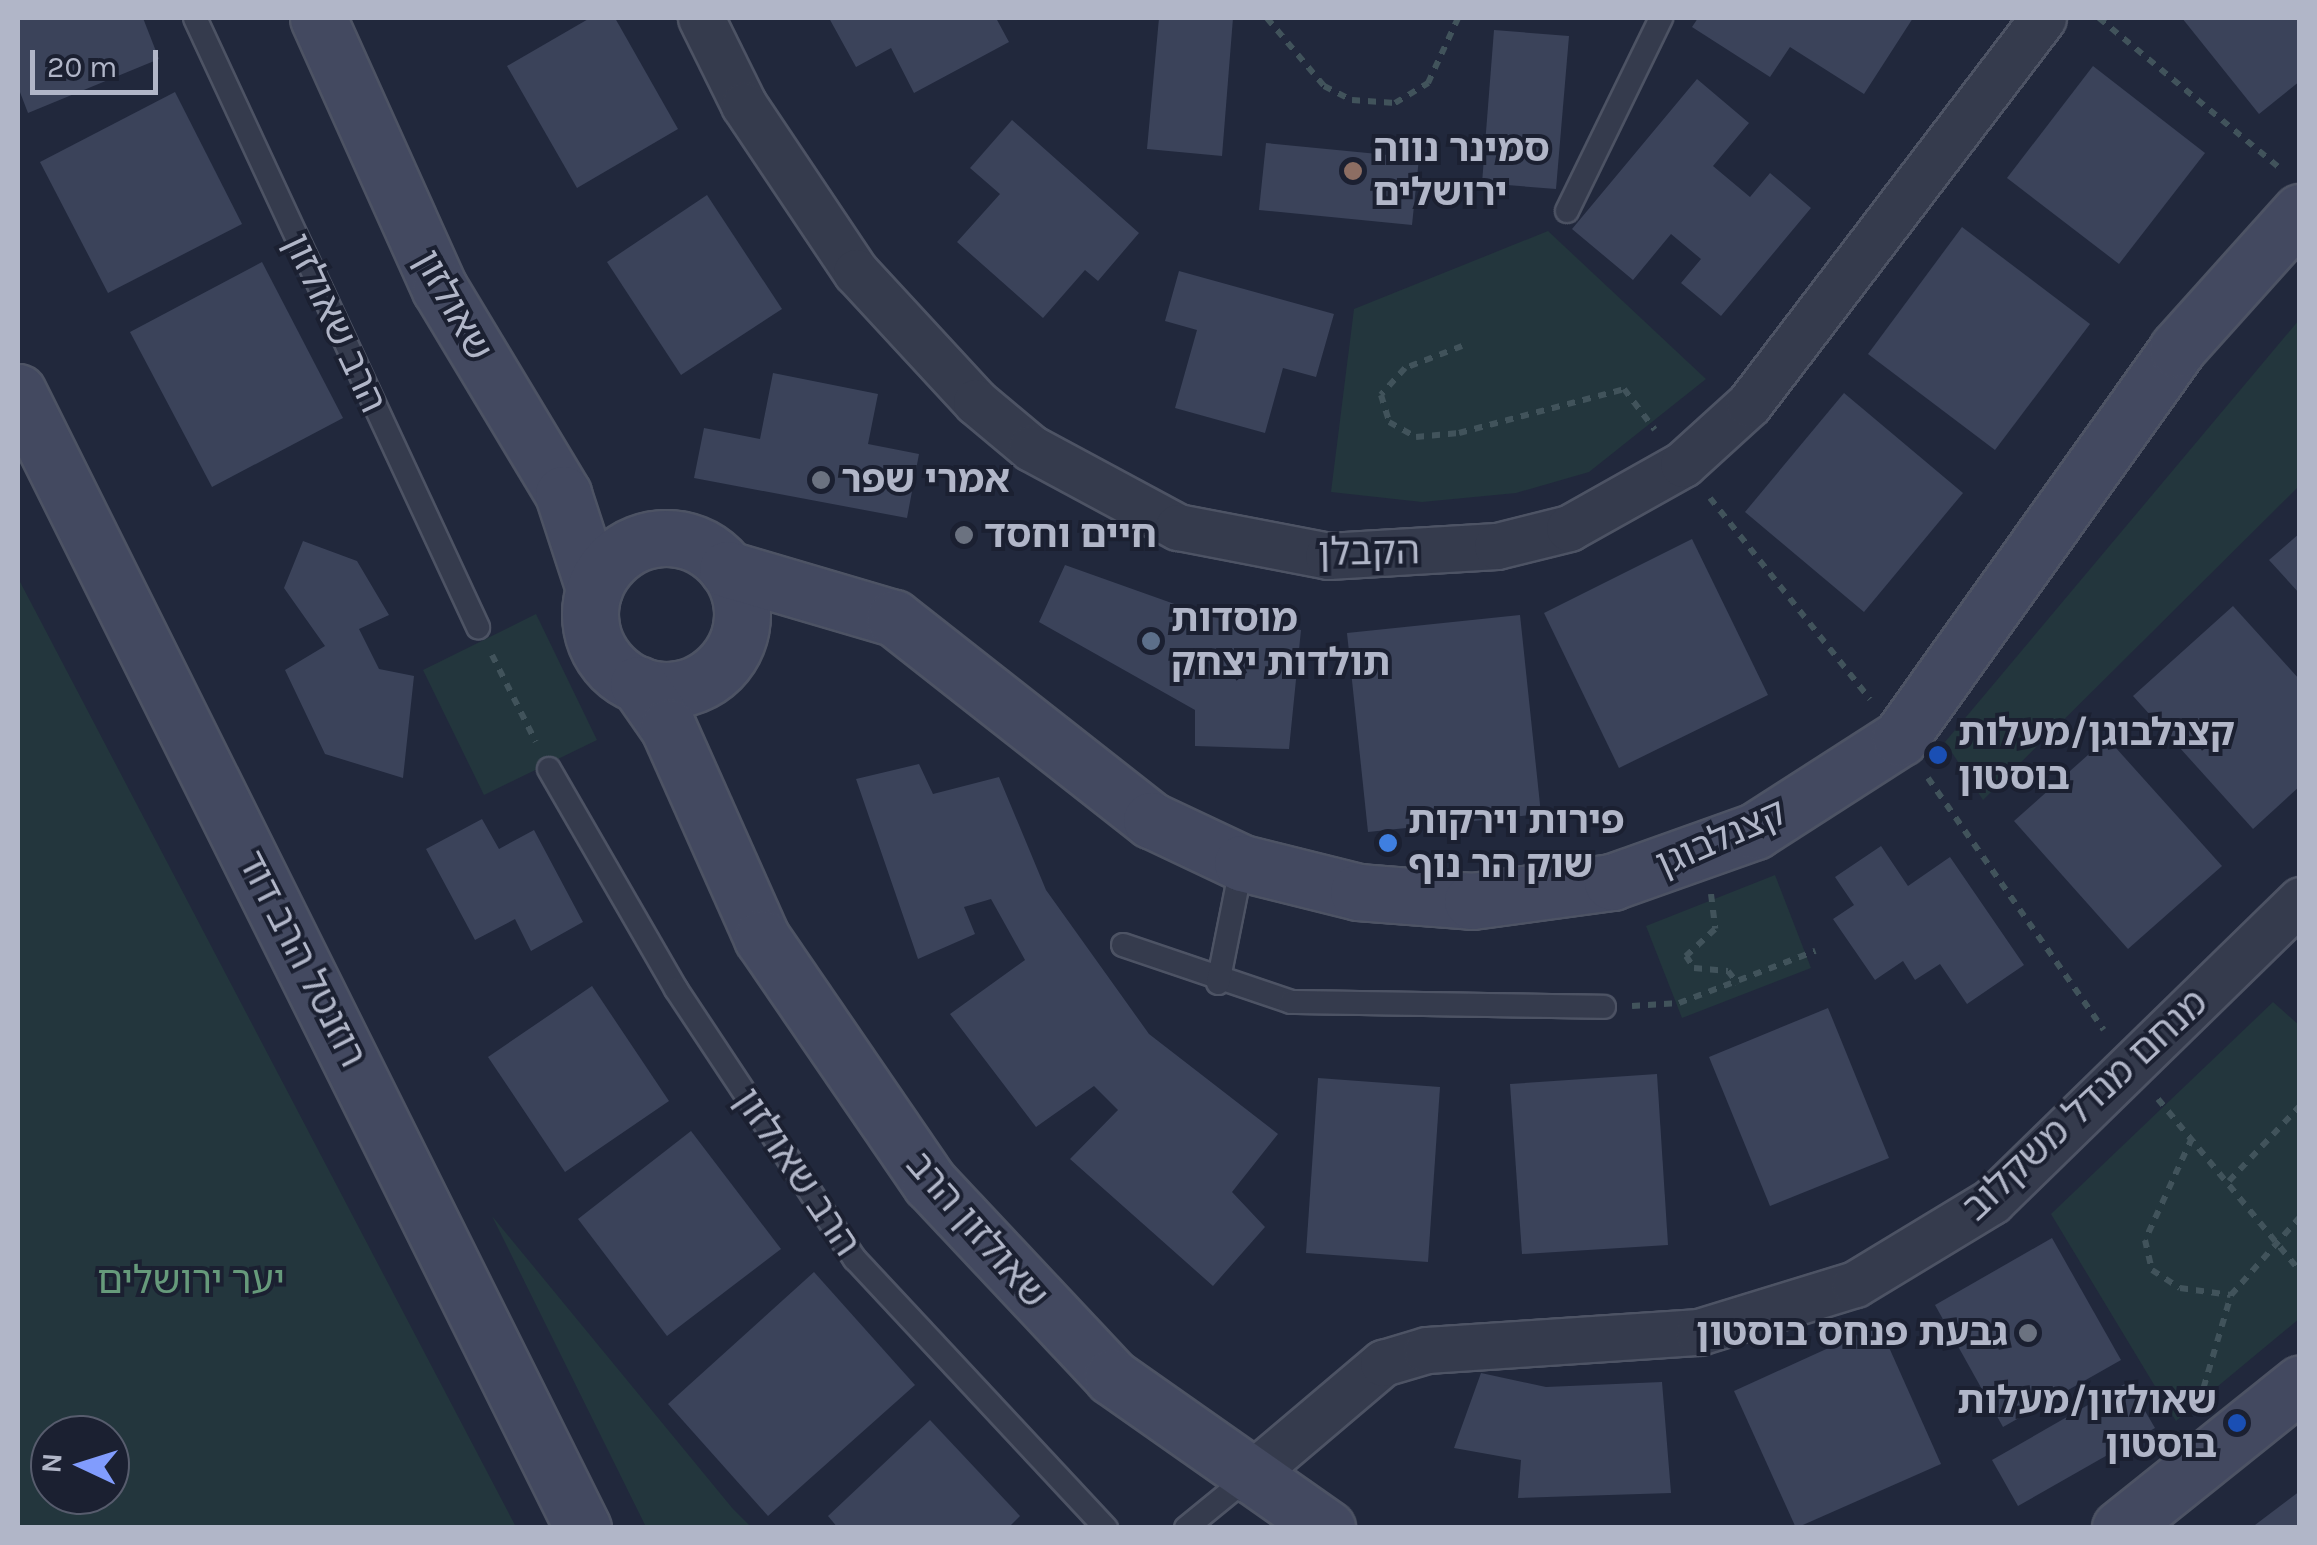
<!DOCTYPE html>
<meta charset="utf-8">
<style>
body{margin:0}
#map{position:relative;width:2317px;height:1545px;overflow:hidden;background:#21283c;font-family:Karla,"Noto Sans Hebrew",sans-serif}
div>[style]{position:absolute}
.green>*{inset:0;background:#23363d}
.building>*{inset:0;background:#3b435a}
.path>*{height:6px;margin-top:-3px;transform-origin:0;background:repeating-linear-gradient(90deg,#41535b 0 8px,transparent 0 16px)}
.roads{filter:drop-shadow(2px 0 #4d5364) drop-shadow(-2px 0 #4d5364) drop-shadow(0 2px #4d5364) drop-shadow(0 -2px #4d5364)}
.lane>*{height:22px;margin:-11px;padding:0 11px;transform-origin:11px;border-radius:11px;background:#353b4d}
.street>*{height:45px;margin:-22.5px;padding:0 22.5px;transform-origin:22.5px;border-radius:22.5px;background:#353b4d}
.secondary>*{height:55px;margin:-27.5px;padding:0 27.5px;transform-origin:27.5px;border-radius:27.5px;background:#434960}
.secondary>.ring{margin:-27.5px;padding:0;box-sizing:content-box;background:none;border:55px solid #434960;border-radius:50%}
.dots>*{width:28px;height:28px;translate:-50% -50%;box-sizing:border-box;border:5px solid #1b2031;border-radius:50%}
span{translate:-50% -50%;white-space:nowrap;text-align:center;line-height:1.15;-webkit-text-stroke:8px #1b2031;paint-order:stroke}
.poi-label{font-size:38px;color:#b1b6c8;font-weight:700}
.left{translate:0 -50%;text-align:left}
.right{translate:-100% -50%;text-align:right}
.street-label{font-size:38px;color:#b1b6c8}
.park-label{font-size:38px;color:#669a7b}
.frame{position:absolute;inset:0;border:20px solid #b1b6c8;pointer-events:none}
.north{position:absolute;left:30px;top:1415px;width:100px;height:100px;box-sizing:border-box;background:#1b2031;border:2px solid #575c6d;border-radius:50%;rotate:274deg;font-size:28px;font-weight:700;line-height:40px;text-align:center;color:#b1b6c8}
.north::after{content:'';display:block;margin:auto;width:35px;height:45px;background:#819cfd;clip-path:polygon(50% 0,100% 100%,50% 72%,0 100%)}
.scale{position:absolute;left:30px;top:50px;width:128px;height:45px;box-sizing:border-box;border:5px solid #b1b6c8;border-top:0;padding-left:12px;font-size:30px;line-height:35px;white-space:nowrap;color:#b1b6c8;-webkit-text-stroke:8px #1b2031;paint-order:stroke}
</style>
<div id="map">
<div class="green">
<div style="clip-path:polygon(1548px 231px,1706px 379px,1589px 472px,1516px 493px,1422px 502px,1331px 492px,1354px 309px)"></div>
<div style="clip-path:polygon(2299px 320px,2299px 486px,1983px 800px,1945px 742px)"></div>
<div style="clip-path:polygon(evenodd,18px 578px,516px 1527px,18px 1527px,18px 578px,110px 1435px,110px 1495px,50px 1495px,50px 1435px,110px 1435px)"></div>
<div style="clip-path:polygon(536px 614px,597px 740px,484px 795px,423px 670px)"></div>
<div style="clip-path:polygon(1775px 875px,1811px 968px,1682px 1018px,1646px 926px)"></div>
<div style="clip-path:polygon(2273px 1002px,2299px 1025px,2299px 1319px,2176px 1421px,2051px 1214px)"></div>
<div style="clip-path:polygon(492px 1216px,733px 1509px,751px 1527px,646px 1527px)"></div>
</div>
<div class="building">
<div style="clip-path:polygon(18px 18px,143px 18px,159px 59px,28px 113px,18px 87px)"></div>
<div style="clip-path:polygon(590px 18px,615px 18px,678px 129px,577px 188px,507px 66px)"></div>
<div style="clip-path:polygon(829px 18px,996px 18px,1009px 42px,914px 93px,891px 48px,856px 67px)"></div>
<div style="clip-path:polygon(1159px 18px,1233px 18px,1222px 156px,1147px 149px)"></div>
<div style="clip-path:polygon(1698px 18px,1913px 18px,1864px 94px,1790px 47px,1770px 77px,1692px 27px)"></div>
<div style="clip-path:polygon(2182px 18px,2300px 18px,2300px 81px,2259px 114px)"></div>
<div style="clip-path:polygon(1494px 30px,1569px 36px,1556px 189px,1482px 183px)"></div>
<div style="clip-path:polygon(2093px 66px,2205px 153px,2119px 264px,2007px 178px)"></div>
<div style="clip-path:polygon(1697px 79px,1749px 123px,1713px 166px,1750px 197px,1770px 173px,1811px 208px,1721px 316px,1681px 283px,1701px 259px,1671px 234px,1633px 280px,1572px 229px)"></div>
<div style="clip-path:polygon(175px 92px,242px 224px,108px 293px,40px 162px)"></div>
<div style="clip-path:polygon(1012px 120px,1139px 233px,1098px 281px,1085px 270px,1043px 318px,957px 242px,1000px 194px,970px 168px)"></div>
<div style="clip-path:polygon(1266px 143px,1419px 158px,1412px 225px,1259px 210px)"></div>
<div style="clip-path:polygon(707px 195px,782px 309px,681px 375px,607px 262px)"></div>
<div style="clip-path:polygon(1962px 227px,2090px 324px,1995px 450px,1868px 354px)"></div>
<div style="clip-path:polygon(262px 262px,343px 418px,212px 487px,130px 332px)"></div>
<div style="clip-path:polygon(1179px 271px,1334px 314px,1316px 377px,1283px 368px,1265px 433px,1175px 408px,1197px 330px,1165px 321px)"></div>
<div style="clip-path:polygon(773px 373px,878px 394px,868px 444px,919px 454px,907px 518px,694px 478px,704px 428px,760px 439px)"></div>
<div style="clip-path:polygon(1844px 393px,1963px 493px,1864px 612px,1745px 512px)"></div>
<div style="clip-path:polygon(2300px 533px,2300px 594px,2269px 560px)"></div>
<div style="clip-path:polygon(1692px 539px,1768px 695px,1619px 768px,1544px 613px)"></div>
<div style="clip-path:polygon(303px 541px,357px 561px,389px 615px,359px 629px,379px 669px,414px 676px,403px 778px,325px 754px,285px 670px,325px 646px,284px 588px)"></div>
<div style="clip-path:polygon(1065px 565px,1211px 617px,1301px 630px,1289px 749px,1195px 746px,1195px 710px,1039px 622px)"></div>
<div style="clip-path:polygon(2233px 606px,2300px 680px,2300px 786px,2253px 829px,2133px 696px)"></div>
<div style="clip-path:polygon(1520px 615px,1541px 814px,1368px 832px,1347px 633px)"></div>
<div style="clip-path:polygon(2107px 738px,2222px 866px,2128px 949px,2014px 821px)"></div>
<div style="clip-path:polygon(919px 764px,933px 794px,999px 777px,1046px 890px,1149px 1034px,1278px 1134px,1232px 1192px,1265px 1227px,1213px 1286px,1070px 1159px,1118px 1110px,1094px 1086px,1036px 1127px,950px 1014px,1025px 960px,991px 899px,964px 907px,975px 934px,918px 959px,856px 779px)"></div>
<div style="clip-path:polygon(482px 819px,499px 849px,534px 830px,583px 922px,531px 951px,515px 919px,475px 940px,426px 849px)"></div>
<div style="clip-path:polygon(1881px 846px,1908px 886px,1950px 857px,2024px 965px,1967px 1004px,1940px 964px,1915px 980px,1903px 961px,1875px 980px,1833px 919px,1854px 905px,1835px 877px)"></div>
<div style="clip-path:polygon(592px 986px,669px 1101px,565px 1172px,488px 1057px)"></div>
<div style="clip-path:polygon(1828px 1008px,1889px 1158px,1770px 1206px,1709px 1057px)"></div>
<div style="clip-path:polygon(1657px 1074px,1668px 1245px,1522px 1254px,1510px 1084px)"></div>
<div style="clip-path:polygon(1318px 1078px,1440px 1087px,1428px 1262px,1306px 1253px)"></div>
<div style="clip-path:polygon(691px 1131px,781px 1249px,667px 1336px,578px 1219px)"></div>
<div style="clip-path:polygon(2052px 1238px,2121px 1360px,2003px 1427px,1935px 1305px)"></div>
<div style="clip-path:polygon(814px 1272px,915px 1385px,768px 1516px,668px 1404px)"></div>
<div style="clip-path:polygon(1879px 1325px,1941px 1464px,1796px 1528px,1734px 1391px)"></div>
<div style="clip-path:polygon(1481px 1373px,1546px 1387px,1662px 1382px,1671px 1493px,1518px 1498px,1521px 1460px,1454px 1448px)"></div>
<div style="clip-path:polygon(2128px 1382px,2155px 1428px,2018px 1506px,1992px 1460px)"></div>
<div style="clip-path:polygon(930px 1420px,1020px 1516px,1008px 1528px,838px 1528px,828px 1516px)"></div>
<div style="clip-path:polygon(2300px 1491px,2300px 1528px,2251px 1528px)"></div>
</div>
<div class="path">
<div style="left:1267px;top:18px;width:89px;rotate:50deg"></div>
<div style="left:1324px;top:86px;width:31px;rotate:27deg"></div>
<div style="left:1352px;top:100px;width:43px;rotate:4deg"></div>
<div style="left:1395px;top:103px;width:39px;rotate:-31deg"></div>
<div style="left:1428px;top:83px;width:72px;rotate:-65.2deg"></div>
<div style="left:2099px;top:18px;width:238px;rotate:39.7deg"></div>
<div style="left:1462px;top:346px;width:61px;rotate:158.9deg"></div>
<div style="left:1405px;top:368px;width:36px;rotate:132deg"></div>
<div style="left:1381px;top:395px;width:28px;rotate:73deg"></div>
<div style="left:1389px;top:422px;width:31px;rotate:29deg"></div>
<div style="left:1416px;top:437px;width:43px;rotate:-5.3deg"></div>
<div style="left:1459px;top:433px;width:171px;rotate:-14.9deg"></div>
<div style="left:1624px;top:389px;width:51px;rotate:52.9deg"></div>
<div style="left:1710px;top:498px;width:257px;rotate:51.5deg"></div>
<div style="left:492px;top:655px;width:97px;rotate:63.2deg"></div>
<div style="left:1928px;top:778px;width:307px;rotate:55.1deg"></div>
<div style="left:1711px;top:894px;width:35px;rotate:83deg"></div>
<div style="left:1715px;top:929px;width:40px;rotate:137deg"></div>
<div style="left:1686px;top:956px;width:14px;rotate:56deg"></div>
<div style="left:1694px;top:968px;width:34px;rotate:5deg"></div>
<div style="left:1728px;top:971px;width:16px;rotate:52deg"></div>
<div style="left:1632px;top:1006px;width:47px;rotate:-3.7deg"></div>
<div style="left:1679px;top:1003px;width:146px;rotate:-20.9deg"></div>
<div style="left:2158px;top:1099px;width:223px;rotate:50.5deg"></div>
<div style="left:2192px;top:1138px;width:112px;rotate:114.7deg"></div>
<div style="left:2145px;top:1240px;width:31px;rotate:77deg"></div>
<div style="left:2152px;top:1270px;width:33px;rotate:33deg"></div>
<div style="left:2180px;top:1288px;width:51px;rotate:7.8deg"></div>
<div style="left:2229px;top:1181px;width:103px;rotate:-46.6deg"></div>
<div style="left:2199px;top:1403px;width:113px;rotate:-73.5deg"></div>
<div style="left:2231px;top:1295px;width:104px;rotate:-48.5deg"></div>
</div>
<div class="roads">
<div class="lane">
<div style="left:195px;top:18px;width:672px;rotate:65.08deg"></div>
<div style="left:1567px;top:211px;width:215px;rotate:-64deg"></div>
<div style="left:549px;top:769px;width:254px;rotate:60deg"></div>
<div style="left:676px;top:989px;width:324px;rotate:56.5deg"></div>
<div style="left:855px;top:1259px;width:368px;rotate:47deg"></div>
<div style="left:1123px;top:945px;width:177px;rotate:18.7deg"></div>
<div style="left:1291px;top:1002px;width:313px;rotate:0.9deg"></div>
<div style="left:1218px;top:983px;width:122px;rotate:-78.7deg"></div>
<div style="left:1186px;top:1528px;width:77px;rotate:-39.2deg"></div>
</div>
<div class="street">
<div style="left:701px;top:18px;width:97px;rotate:63.7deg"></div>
<div style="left:744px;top:105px;width:201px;rotate:56.2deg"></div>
<div style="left:856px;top:272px;width:177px;rotate:47.3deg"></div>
<div style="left:976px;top:402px;width:72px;rotate:39.9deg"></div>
<div style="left:1031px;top:448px;width:167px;rotate:28.3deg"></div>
<div style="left:1178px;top:527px;width:153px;rotate:10.9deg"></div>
<div style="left:1328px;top:556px;width:169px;rotate:-3.4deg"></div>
<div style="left:1497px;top:546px;width:74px;rotate:-14deg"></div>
<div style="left:1569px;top:528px;width:131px;rotate:-29.3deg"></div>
<div style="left:1683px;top:464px;width:89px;rotate:-42.3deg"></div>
<div style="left:1749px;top:404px;width:485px;rotate:-52.7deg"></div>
<div style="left:1246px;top:1479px;width:180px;rotate:-40.3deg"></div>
<div style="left:1383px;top:1363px;width:46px;rotate:-16.5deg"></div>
<div style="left:1427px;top:1350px;width:273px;rotate:-3.8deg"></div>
<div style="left:1699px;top:1332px;width:163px;rotate:-17.1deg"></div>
<div style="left:1855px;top:1284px;width:160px;rotate:-31.2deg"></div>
<div style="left:1992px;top:1201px;width:431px;rotate:-44.3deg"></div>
</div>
<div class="secondary">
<div style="left:318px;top:18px;width:297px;rotate:65.8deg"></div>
<div style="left:440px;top:289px;width:239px;rotate:59deg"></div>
<div style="left:563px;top:494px;width:100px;rotate:71.9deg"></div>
<div style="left:18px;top:392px;width:1269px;rotate:63.56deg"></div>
<div class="ring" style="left:590px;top:538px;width:97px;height:97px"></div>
<div style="left:727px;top:569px;width:174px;rotate:16.4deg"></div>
<div style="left:894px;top:618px;width:327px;rotate:38.2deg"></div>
<div style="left:1151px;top:820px;width:101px;rotate:25.3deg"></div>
<div style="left:1242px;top:863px;width:120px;rotate:14deg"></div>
<div style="left:1358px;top:892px;width:114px;rotate:4.5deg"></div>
<div style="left:1472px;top:901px;width:141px;rotate:-7.7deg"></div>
<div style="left:1612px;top:882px;width:152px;rotate:-19.6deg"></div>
<div style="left:1755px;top:831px;width:172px;rotate:-32.7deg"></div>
<div style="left:1900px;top:738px;width:478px;rotate:-54.5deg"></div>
<div style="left:2177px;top:349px;width:184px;rotate:-48.1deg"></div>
<div style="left:638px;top:684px;width:52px;rotate:55.1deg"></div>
<div style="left:668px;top:727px;width:231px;rotate:66deg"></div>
<div style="left:762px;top:938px;width:297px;rotate:55.6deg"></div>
<div style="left:930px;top:1183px;width:266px;rotate:46.8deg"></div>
<div style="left:1112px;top:1377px;width:263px;rotate:35.1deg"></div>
<div style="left:2120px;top:1528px;width:231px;rotate:-38.7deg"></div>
</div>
</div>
<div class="dots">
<div style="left:1353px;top:171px;background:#8d6e63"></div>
<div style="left:821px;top:480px;background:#6b7280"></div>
<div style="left:964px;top:535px;background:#6b7280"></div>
<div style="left:1151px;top:641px;background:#5c6f8a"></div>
<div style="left:1938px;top:755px;background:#1a4fb4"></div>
<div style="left:1388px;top:843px;background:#3f7fe0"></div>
<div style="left:2028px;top:1333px;background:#6b7280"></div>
<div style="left:2237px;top:1423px;background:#1a4fb4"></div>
</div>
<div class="poi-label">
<span class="left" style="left:1373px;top:171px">סמינר נווה<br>ירושלים</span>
<span class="left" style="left:841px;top:480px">אמרי שפר</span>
<span class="left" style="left:984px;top:535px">חיים וחסד</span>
<span class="left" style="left:1171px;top:641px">מוסדות<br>תולדות יצחק</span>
<span class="left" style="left:1958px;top:755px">קצנלבוגן/מעלות<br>בוסטון</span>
<span class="left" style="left:1408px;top:843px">פירות וירקות<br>שוק הר נוף</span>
<span class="right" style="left:2008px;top:1333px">גבעת פנחס בוסטון</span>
<span class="right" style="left:2217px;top:1423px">שאולזון/מעלות<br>בוסטון</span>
</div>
<div class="street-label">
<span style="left:453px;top:305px;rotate:61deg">שאולזון</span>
<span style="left:335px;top:323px;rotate:65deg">הרב שאולזון</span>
<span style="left:1369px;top:552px;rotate:-1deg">הקבלן</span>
<span style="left:1721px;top:838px;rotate:-24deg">קצנלבוגן</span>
<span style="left:302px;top:959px;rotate:63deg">רוזנטל הרב דוד</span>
<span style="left:2085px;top:1105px;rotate:-43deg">מנחם מנדל משקלוב</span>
<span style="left:797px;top:1172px;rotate:56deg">הרב שאולזון</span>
<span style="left:977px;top:1230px;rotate:49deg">שאולזון הרב</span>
</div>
<div class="park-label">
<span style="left:191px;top:1281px">יער ירושלים</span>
</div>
<div class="frame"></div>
<div class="north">N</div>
<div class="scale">20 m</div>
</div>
